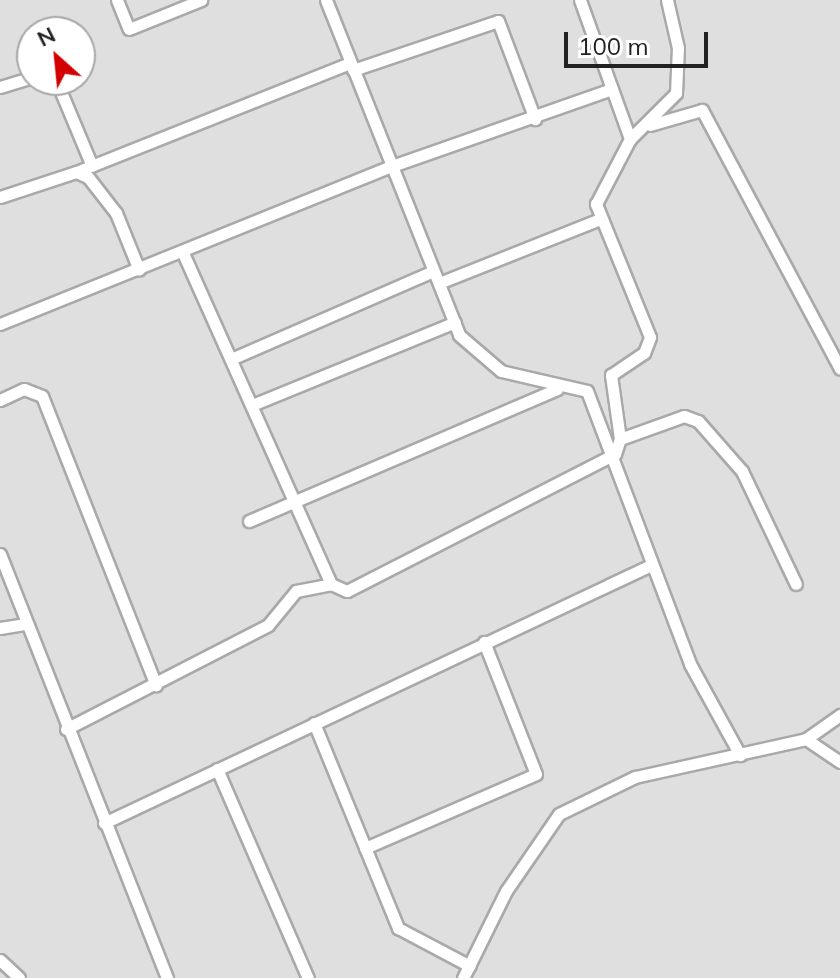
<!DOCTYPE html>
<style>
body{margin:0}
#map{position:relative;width:840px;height:978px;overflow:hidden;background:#f2efe9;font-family:Mulish,sans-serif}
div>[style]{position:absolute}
.residential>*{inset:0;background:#e0dfdf}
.roads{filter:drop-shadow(2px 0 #a9a9a9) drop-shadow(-2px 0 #a9a9a9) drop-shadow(0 2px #a9a9a9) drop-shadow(0 -2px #a9a9a9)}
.minor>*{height:11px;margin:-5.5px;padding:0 5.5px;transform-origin:5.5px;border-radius:5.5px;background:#fff}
span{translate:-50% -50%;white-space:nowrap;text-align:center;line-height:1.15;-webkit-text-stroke:8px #fff;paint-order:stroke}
.north{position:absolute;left:16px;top:16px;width:80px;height:80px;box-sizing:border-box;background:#fff;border:2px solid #a7a7a7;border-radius:50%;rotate:333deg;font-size:22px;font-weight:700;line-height:32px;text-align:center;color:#222}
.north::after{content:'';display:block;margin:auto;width:28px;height:36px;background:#d40000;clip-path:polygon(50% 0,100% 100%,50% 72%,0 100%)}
.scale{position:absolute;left:564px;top:32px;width:144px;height:36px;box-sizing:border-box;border:4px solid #222;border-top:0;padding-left:10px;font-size:24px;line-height:28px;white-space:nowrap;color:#222;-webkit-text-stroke:6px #fff;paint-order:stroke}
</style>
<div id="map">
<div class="residential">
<div style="clip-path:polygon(evenodd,0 0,840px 0,840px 978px,0 978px,0 0,32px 32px,80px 32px,80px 80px,32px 80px,32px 32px)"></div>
</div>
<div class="roads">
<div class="minor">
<div style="left:117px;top:0;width:31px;rotate:68deg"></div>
<div style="left:129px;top:29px;width:78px;rotate:-21.9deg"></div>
<div style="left:326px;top:0;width:360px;rotate:68.3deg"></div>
<div style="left:459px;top:335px;width:55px;rotate:40.6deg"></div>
<div style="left:501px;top:371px;width:88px;rotate:13.1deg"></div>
<div style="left:587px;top:391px;width:292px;rotate:69.3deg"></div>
<div style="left:690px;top:664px;width:104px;rotate:61.2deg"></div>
<div style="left:580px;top:0;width:148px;rotate:70.2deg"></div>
<div style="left:353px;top:70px;width:153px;rotate:-18.7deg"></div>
<div style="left:498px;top:21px;width:105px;rotate:69.3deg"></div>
<div style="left:56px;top:80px;width:93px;rotate:67.3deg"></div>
<div style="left:0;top:87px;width:34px;rotate:-17deg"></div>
<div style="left:650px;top:125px;width:54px;rotate:-16.1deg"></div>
<div style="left:702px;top:110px;width:293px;rotate:61.9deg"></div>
<div style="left:76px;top:172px;width:295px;rotate:-21.7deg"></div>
<div style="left:0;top:197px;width:80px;rotate:-18.2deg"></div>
<div style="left:76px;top:172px;width:13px;rotate:23deg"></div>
<div style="left:88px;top:177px;width:46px;rotate:52.1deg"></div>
<div style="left:116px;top:213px;width:61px;rotate:68deg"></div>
<div style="left:183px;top:253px;width:363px;rotate:65.9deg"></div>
<div style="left:439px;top:283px;width:173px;rotate:-21.7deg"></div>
<div style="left:0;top:324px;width:419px;rotate:-22deg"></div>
<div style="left:389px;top:167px;width:236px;rotate:-19.3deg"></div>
<div style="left:231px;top:359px;width:220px;rotate:-23.5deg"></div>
<div style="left:0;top:400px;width:26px;rotate:-25deg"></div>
<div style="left:24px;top:389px;width:19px;rotate:21deg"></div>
<div style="left:42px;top:396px;width:311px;rotate:68.5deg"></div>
<div style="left:252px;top:405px;width:219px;rotate:-22.2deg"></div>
<div style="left:620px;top:439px;width:65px;rotate:-98deg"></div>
<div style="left:611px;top:375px;width:40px;rotate:-34deg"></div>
<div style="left:644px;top:353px;width:17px;rotate:-69deg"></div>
<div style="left:650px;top:337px;width:144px;rotate:-112.1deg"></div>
<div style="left:596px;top:204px;width:73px;rotate:-62.4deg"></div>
<div style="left:630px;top:139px;width:65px;rotate:-45deg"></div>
<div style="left:676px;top:93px;width:45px;rotate:-87.5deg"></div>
<div style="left:678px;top:48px;width:49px;rotate:-102.9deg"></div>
<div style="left:249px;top:521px;width:335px;rotate:-23.2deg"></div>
<div style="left:0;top:554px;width:456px;rotate:68.5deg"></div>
<div style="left:0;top:628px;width:26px;rotate:-9deg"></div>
<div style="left:314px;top:723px;width:222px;rotate:67.7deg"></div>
<div style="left:398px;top:928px;width:81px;rotate:27.8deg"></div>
<div style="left:66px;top:729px;width:227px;rotate:-27.2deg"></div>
<div style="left:268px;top:625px;width:44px;rotate:-50.5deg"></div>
<div style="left:296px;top:591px;width:36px;rotate:-11deg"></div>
<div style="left:331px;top:584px;width:17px;rotate:24deg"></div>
<div style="left:347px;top:591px;width:301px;rotate:-27.1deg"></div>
<div style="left:615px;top:454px;width:16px;rotate:-72deg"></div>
<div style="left:620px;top:439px;width:68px;rotate:-19.8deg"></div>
<div style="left:684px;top:416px;width:15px;rotate:20deg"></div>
<div style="left:698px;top:421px;width:67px;rotate:48.7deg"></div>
<div style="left:742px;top:471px;width:125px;rotate:64.5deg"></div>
<div style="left:806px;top:739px;width:41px;rotate:34.1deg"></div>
<div style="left:217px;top:769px;width:228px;rotate:66.5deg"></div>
<div style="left:104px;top:823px;width:605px;rotate:-25.25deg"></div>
<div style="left:365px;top:848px;width:186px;rotate:-23.4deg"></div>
<div style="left:536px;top:774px;width:142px;rotate:-111.5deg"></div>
<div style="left:0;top:960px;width:26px;rotate:43deg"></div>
<div style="left:463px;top:978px;width:97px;rotate:-63.7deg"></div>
<div style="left:506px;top:891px;width:93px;rotate:-55.5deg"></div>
<div style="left:559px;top:814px;width:85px;rotate:-26deg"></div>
<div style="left:635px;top:777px;width:175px;rotate:-12.5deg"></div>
<div style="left:806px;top:739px;width:42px;rotate:-35.2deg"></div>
</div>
</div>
<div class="north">N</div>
<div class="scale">100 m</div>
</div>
